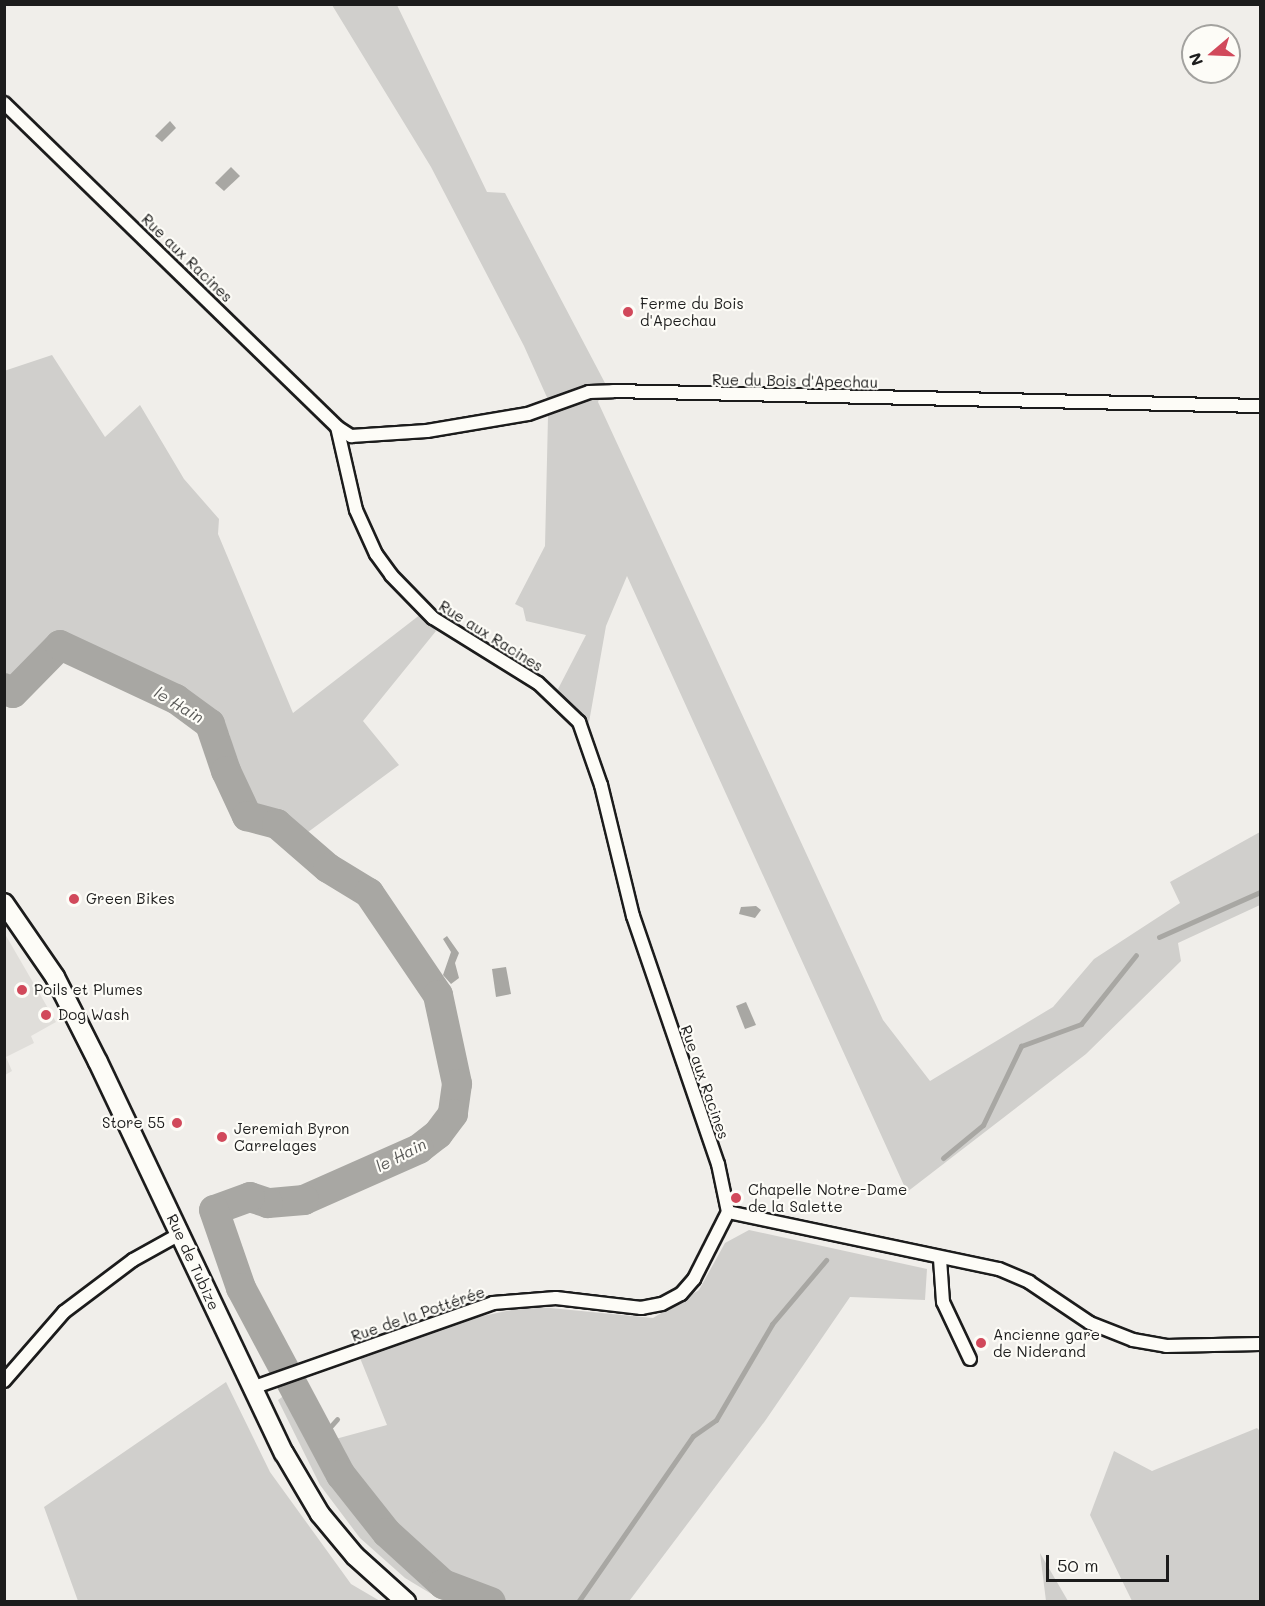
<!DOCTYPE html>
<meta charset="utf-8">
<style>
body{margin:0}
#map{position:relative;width:1265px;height:1606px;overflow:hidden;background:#f0eeea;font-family:Mali,sans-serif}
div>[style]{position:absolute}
.built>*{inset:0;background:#e0deda}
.green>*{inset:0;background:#d0cfcc}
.water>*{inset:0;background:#a8a7a3}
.stream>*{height:5px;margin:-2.5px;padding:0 2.5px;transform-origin:2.5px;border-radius:2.5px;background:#a8a7a3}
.river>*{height:30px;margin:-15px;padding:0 15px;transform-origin:15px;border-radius:15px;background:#a8a7a3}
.roads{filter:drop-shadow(2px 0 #1c1c1c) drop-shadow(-2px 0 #1c1c1c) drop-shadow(0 2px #1c1c1c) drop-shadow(0 -2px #1c1c1c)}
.minor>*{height:12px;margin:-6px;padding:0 6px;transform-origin:6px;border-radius:6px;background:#fdfcf7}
.secondary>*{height:18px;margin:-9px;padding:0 9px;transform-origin:9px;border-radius:9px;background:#fdfcf7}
.dots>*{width:16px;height:16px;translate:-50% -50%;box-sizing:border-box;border:3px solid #fdfcf7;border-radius:50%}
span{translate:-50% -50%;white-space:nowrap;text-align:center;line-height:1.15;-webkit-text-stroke:4.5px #fdfcf7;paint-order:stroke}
.street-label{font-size:15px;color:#1c1c1c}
.poi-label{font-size:15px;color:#1c1c1c}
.left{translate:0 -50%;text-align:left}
.right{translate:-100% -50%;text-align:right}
.water-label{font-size:16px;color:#5b5b59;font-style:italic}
.frame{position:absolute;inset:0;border:6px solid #1c1c1c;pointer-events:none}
.north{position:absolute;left:1181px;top:24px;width:60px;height:60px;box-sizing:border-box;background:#fdfcf7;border:2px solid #a3a29f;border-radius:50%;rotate:251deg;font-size:16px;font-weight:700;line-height:24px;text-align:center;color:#1c1c1c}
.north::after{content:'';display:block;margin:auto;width:21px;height:27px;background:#d1495b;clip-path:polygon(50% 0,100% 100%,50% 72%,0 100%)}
.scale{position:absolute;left:1046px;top:1555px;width:123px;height:27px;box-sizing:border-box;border:3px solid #1c1c1c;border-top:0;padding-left:8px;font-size:18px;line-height:21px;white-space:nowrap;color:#1c1c1c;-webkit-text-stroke:4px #fdfcf7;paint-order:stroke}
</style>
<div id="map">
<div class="built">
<div style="clip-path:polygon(5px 934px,56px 1022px,31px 1036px,34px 1043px,6px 1057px,12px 1071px,5px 1075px)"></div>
</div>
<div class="green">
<div style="clip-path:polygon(332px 5px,397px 5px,487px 192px,505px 193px,605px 383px,598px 402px,883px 1020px,930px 1081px,1053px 1007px,1094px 959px,1180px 903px,1170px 882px,1260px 832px,1260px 905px,1178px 943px,1181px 961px,1086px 1054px,907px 1192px,627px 576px,606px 626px,588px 728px,558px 689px,586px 635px,526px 621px,523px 608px,515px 604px,545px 546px,548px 416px,554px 413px,524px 346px,431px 167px)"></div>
<div style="clip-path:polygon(52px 355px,105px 437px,140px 405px,184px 479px,219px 519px,218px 534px,293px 713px,421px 614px,436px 631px,363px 721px,399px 765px,304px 835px,286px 819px,253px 805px,238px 770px,229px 733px,200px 705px,53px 638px,32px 660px,14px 705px,5px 699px,4px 371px)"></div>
<div style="clip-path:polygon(749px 1230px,927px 1269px,925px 1300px,850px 1297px,765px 1421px,630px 1600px,633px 1601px,443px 1601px,405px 1578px,360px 1538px,320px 1485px,278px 1400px,292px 1390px,317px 1444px,387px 1425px,360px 1358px,478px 1317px,530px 1306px,653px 1318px,699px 1290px,725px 1243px)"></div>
<div style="clip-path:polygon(226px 1382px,270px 1472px,351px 1584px,380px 1601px,78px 1601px,44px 1507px)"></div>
<div style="clip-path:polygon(1257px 1428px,1260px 1431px,1260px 1601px,1132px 1601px,1090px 1515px,1114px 1451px,1152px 1471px)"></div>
<div style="clip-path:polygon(1040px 1553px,1068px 1601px,1046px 1601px)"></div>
</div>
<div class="water">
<div style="clip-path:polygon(170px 121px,176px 128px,162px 142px,155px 136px)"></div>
<div style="clip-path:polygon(231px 167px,240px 176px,224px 191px,215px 183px)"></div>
<div style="clip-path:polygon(756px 906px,761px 910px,755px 918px,739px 914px,741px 907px)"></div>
<div style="clip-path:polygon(447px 936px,459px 953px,455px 963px,459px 978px,451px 984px,443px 975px,451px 952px,443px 939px)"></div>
<div style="clip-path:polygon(506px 967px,511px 994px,496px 997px,492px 969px)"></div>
<div style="clip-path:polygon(746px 1002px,756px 1025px,745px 1029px,736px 1006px)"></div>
</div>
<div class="stream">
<div style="left:1159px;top:937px;width:111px;rotate:-24deg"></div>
<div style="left:943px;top:1158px;width:52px;rotate:-39.5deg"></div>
<div style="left:983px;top:1125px;width:88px;rotate:-64.3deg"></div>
<div style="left:1021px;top:1046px;width:64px;rotate:-20.1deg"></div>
<div style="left:1081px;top:1024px;width:88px;rotate:-51.4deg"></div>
<div style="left:321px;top:1437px;width:24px;rotate:-48deg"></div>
<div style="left:578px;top:1602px;width:202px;rotate:-55.3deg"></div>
<div style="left:693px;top:1436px;width:28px;rotate:-35deg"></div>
<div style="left:716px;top:1420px;width:111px;rotate:-59.7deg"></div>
<div style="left:772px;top:1324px;width:84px;rotate:-49.8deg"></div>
</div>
<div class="river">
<div style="left:4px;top:688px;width:10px;rotate:29deg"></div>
<div style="left:13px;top:693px;width:67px;rotate:-45.6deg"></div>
<div style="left:60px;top:645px;width:128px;rotate:25deg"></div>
<div style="left:176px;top:699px;width:42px;rotate:36.3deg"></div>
<div style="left:210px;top:724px;width:50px;rotate:71.2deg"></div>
<div style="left:226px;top:771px;width:50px;rotate:65deg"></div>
<div style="left:247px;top:816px;width:31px;rotate:15deg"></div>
<div style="left:277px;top:824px;width:67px;rotate:40.8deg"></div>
<div style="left:328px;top:868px;width:48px;rotate:31.4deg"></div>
<div style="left:369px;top:893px;width:123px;rotate:55.9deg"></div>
<div style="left:438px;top:995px;width:91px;rotate:77.9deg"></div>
<div style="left:457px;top:1084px;width:30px;rotate:98deg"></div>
<div style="left:453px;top:1114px;width:25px;rotate:127deg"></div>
<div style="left:438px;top:1134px;width:24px;rotate:142deg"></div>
<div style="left:419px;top:1149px;width:126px;rotate:156.1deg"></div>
<div style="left:304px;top:1200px;width:36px;rotate:175deg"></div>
<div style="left:268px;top:1203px;width:19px;rotate:-162deg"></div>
<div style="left:250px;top:1197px;width:38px;rotate:160deg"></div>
<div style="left:214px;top:1210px;width:83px;rotate:70.9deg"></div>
<div style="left:241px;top:1288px;width:212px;rotate:61.9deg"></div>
<div style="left:341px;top:1475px;width:74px;rotate:51.6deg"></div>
<div style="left:387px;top:1533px;width:76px;rotate:42.3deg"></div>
<div style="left:443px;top:1584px;width:51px;rotate:20.6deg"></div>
</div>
<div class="roads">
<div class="minor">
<div style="left:4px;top:103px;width:465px;rotate:44.2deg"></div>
<div style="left:337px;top:427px;width:85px;rotate:77.1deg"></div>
<div style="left:356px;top:510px;width:48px;rotate:65.6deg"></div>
<div style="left:376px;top:554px;width:26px;rotate:54deg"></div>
<div style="left:391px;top:575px;width:60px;rotate:45.7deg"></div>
<div style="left:433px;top:618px;width:123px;rotate:31.8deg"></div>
<div style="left:538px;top:683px;width:57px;rotate:43.6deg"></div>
<div style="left:579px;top:722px;width:67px;rotate:70.8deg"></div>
<div style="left:601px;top:785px;width:135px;rotate:76.3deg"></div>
<div style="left:633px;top:916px;width:262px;rotate:71.1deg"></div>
<div style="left:718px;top:1164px;width:49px;rotate:78.2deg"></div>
<div style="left:337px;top:427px;width:17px;rotate:33deg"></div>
<div style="left:351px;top:436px;width:76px;rotate:-3.8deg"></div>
<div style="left:427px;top:431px;width:102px;rotate:-9.6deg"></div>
<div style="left:528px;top:414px;width:65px;rotate:-19.8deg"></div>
<div style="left:589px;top:392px;width:24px;rotate:-2deg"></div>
<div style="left:613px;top:391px;width:647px;rotate:1.33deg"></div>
<div style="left:728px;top:1212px;width:277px;rotate:11.9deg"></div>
<div style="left:999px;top:1269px;width:33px;rotate:23deg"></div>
<div style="left:1029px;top:1282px;width:73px;rotate:33.9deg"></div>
<div style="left:1090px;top:1323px;width:46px;rotate:21.6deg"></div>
<div style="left:1133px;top:1340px;width:34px;rotate:10deg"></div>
<div style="left:1166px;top:1346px;width:94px;rotate:-1.2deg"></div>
<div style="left:940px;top:1259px;width:43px;rotate:86deg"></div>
<div style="left:943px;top:1302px;width:63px;rotate:64.7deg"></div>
<div style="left:4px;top:1381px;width:91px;rotate:-49deg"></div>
<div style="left:64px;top:1312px;width:86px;rotate:-37deg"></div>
<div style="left:133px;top:1260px;width:54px;rotate:-29deg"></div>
<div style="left:252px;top:1388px;width:256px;rotate:-19.4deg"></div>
<div style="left:493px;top:1303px;width:63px;rotate:-4.5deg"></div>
<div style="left:556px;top:1298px;width:86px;rotate:6.7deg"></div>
<div style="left:641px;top:1308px;width:21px;rotate:-11deg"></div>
<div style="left:662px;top:1304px;width:21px;rotate:-28deg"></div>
<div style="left:681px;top:1294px;width:20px;rotate:-49deg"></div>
<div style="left:694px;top:1279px;width:75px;rotate:-63.1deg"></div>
</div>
<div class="secondary">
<div style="left:4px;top:903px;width:90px;rotate:55.4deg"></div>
<div style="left:55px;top:977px;width:95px;rotate:63.2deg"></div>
<div style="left:98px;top:1062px;width:433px;rotate:64.6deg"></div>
<div style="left:284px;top:1453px;width:71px;rotate:59.5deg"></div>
<div style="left:320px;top:1514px;width:55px;rotate:50.2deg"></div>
<div style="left:355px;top:1556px;width:69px;rotate:42deg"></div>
</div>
</div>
<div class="dots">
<div style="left:628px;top:312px;background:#d1495b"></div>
<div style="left:74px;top:899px;background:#d1495b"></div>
<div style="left:22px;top:990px;background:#d1495b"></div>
<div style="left:46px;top:1015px;background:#d1495b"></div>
<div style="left:177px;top:1123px;background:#d1495b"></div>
<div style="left:222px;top:1137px;background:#d1495b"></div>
<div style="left:736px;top:1198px;background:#d1495b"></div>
<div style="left:981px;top:1343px;background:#d1495b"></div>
</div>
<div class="street-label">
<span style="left:187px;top:258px;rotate:44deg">Rue aux Racines</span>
<span style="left:795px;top:381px;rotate:1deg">Rue du Bois d'Apechau</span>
<span style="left:491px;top:636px;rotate:32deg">Rue aux Racines</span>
<span style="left:705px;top:1082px;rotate:71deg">Rue aux Racines</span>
<span style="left:193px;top:1262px;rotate:65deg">Rue de Tubize</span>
<span style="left:418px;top:1314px;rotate:-19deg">Rue de la Pottérée</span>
</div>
<div class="poi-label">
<span class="left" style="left:640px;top:312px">Ferme du Bois<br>d'Apechau</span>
<span class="left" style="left:86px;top:899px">Green Bikes</span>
<span class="left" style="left:34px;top:990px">Poils et Plumes</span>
<span class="left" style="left:58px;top:1015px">Dog Wash</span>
<span class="right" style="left:165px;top:1123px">Store 55</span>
<span class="left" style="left:234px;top:1137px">Jeremiah Byron<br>Carrelages</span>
<span class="left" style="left:748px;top:1198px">Chapelle Notre-Dame<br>de la Salette</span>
<span class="left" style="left:993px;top:1343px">Ancienne gare<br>de Niderand</span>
</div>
<div class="water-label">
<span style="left:179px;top:705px;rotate:31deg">le Hain</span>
<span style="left:401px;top:1155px;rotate:-27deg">le Hain</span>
</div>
<div class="frame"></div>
<div class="north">N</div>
<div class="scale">50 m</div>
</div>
